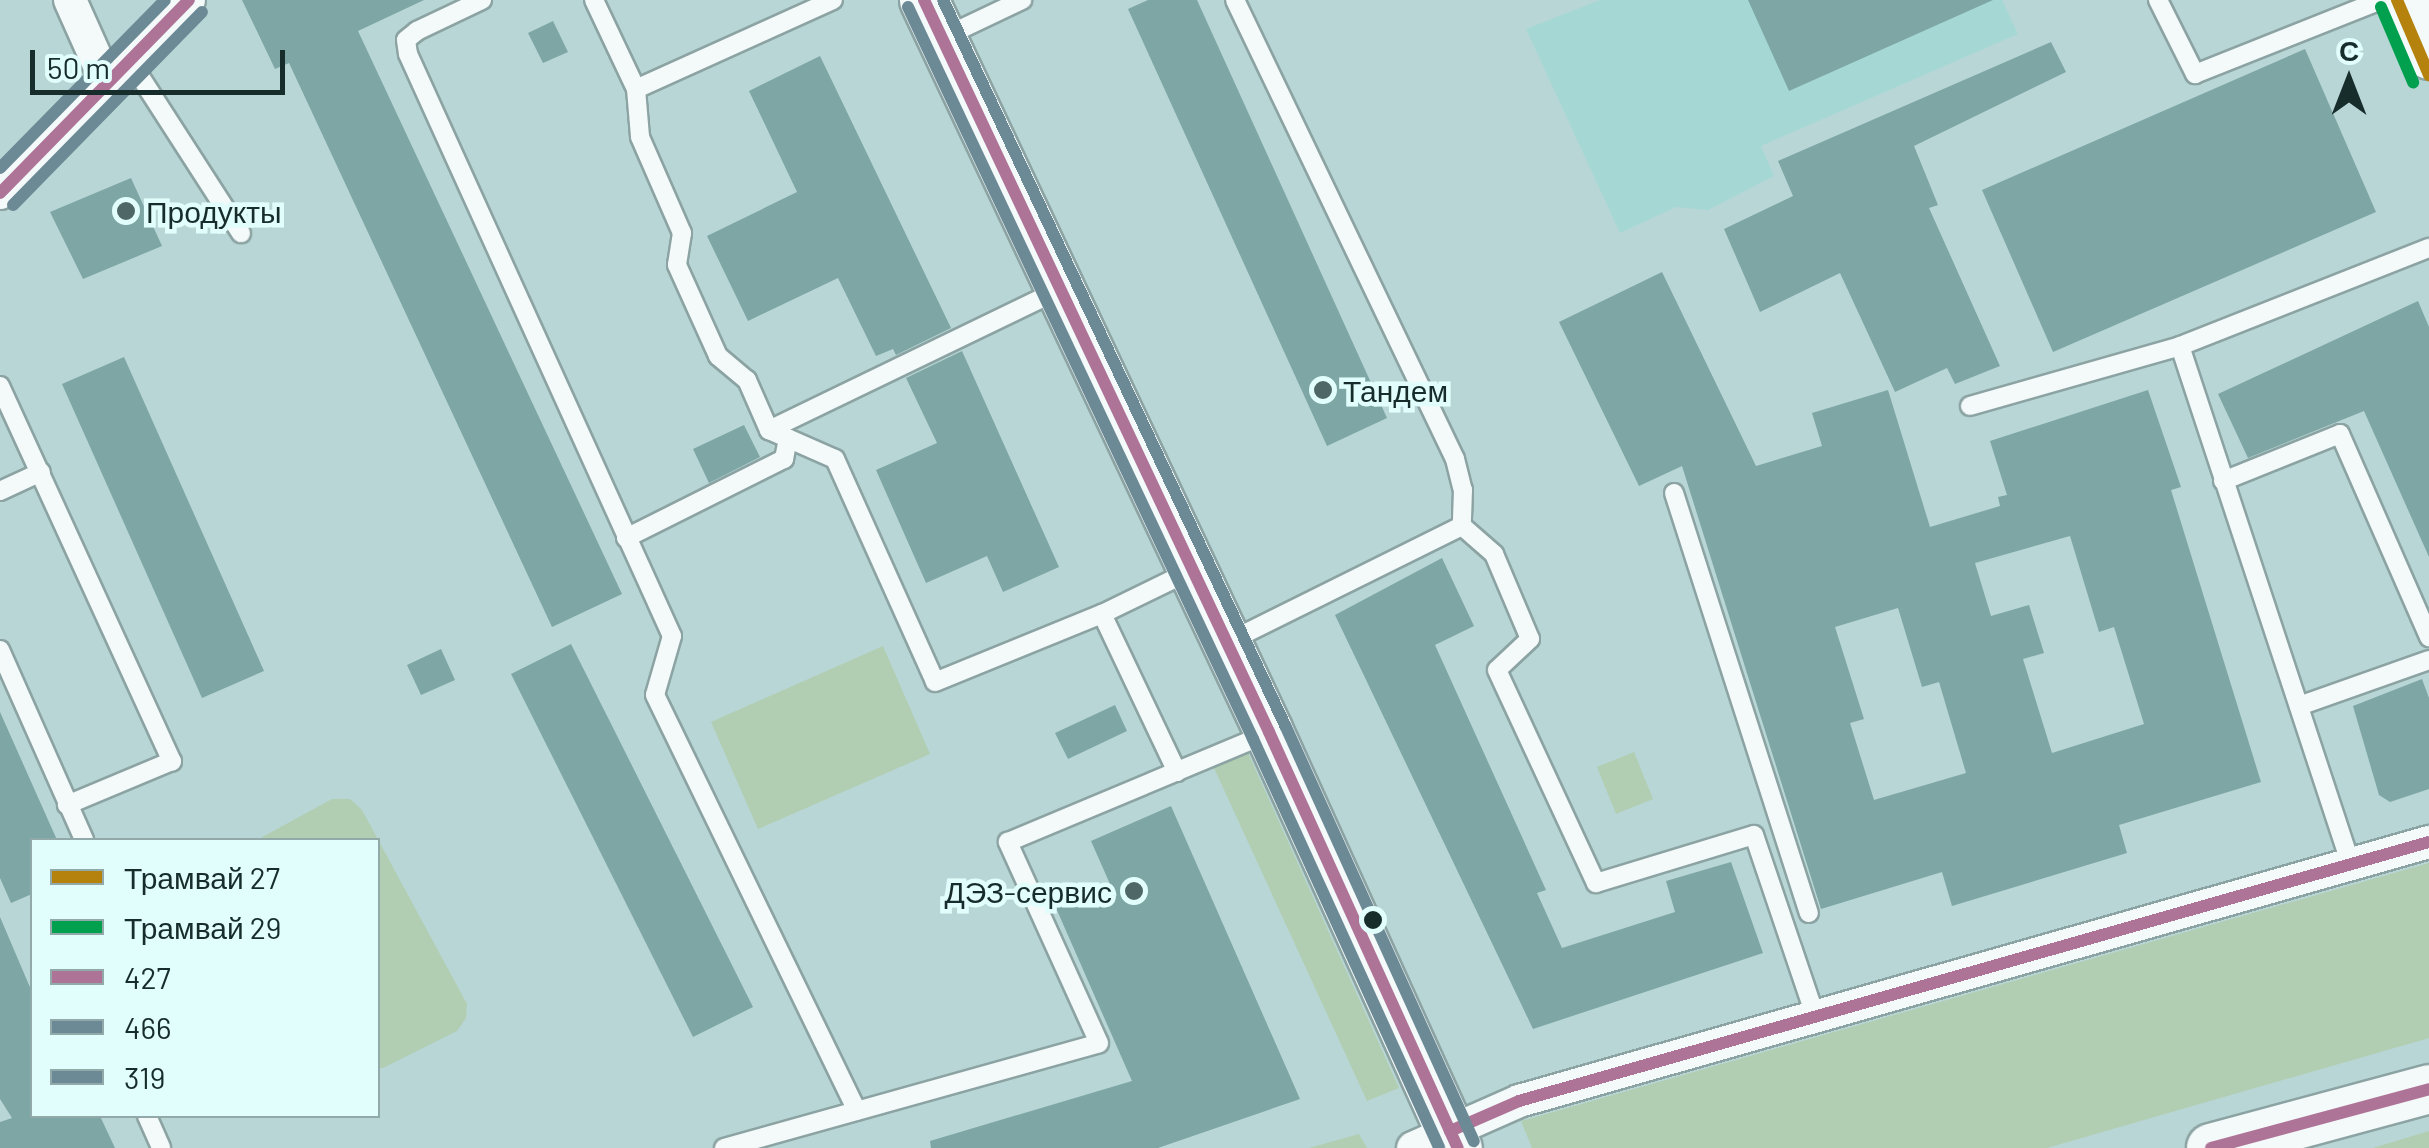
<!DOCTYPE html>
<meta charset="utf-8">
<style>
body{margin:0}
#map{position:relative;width:2429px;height:1148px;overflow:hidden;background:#b8d6d5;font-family:Barlow,sans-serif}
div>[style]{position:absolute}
.built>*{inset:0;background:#a5d8d5}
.green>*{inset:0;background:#b1ceb2}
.building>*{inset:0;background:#7da6a5}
.roads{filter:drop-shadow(2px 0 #8ca3a3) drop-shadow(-2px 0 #8ca3a3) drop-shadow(0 2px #8ca3a3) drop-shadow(0 -2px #8ca3a3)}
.lane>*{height:18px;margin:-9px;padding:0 9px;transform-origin:9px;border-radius:9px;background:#f4f9f9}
.street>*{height:32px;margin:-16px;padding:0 16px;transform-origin:16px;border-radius:16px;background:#f4f9f9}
.secondary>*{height:48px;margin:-24px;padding:0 24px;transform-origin:24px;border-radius:24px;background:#f4f9f9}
.bus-1>*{height:12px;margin:-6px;padding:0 6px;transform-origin:6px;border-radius:6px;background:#ae7498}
.bus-2>*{height:12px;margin:-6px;padding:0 6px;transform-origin:6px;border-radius:6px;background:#6c8a96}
.bus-3>*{height:12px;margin:-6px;padding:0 6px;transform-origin:6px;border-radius:6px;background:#6c8a96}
.tram-1>*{height:12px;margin:-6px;padding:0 6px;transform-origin:6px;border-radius:6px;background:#b4820d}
.tram-2>*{height:12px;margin:-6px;padding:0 6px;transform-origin:6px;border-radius:6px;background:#01a04f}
.dots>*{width:28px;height:28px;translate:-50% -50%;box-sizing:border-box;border:5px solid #e2fefc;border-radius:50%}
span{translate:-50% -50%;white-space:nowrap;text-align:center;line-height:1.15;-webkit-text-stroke:9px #e2fefc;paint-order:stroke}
.poi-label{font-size:30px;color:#172d2c}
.left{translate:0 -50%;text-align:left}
.right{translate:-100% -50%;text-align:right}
.legend{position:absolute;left:30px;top:838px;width:350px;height:280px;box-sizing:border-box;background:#e2fefc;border:2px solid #91aaa9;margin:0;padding:12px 18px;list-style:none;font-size:30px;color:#172d2c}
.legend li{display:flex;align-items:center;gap:20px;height:50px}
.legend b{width:50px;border:2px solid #91aaa9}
.north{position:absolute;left:2299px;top:30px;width:100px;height:100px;-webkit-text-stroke:8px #e2fefc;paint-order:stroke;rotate:0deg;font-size:28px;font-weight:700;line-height:40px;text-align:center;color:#172d2c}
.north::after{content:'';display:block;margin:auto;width:35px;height:45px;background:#172d2c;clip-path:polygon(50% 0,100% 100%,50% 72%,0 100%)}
.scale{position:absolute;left:30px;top:50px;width:255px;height:45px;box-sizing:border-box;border:5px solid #172d2c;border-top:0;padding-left:12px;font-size:30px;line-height:35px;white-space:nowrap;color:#172d2c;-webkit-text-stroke:8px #e2fefc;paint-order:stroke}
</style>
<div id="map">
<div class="built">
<div style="clip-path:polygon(1600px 0,2002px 0,2018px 34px,1761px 146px,1774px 176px,1708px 210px,1676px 207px,1620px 233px,1526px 29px)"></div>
</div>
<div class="green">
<div style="clip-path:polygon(883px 646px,930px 754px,758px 829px,711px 722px)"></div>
<div style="clip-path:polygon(1634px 752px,1653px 799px,1616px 814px,1597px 767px)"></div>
<div style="clip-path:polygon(1248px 753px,1399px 1088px,1367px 1101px,1214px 768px)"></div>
<div style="clip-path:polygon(332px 799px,350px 799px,362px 810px,467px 1004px,466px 1018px,457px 1031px,383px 1068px,378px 1068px,378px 840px,257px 840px)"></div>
<div style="clip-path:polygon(2429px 863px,2429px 1038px,2047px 1148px,1532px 1148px,1521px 1121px)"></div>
<div style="clip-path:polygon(2429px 1131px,2429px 1148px,2373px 1148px)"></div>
<div style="clip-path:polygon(1359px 1134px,1367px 1148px,1309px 1148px)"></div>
</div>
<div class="building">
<div style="clip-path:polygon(242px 0,424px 0,358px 31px,622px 594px,552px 627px,289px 63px,275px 69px)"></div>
<div style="clip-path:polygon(1148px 0,1197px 0,1387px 418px,1327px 446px,1128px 9px)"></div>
<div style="clip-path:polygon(1748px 0,1993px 0,1789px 91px)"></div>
<div style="clip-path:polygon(553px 21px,568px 52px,543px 63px,528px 33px)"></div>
<div style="clip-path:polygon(2051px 42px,2066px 72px,1914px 146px,1938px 205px,1929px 208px,2000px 366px,1955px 384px,1947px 368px,1895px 392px,1840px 273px,1760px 312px,1724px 229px,1793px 196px,1778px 161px)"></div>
<div style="clip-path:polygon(2305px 49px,2376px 212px,2053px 352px,1982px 190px)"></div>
<div style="clip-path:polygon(820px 56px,951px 328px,896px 355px,893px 349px,876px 356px,838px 278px,748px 321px,707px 236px,797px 192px,749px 91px)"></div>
<div style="clip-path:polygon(131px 178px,162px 246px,83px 279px,50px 212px)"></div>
<div style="clip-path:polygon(evenodd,1662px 272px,1756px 466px,1822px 446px,1812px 413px,1888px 390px,1930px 527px,2000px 506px,1998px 497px,2007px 495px,1990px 441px,2148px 390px,2181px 487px,2171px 490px,2261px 782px,2119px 825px,2127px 853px,1952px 906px,1942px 872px,1821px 909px,1682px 466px,1639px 486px,1559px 322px,1662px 272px,2070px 536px,2099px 632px,2114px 627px,2144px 724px,2052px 753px,2023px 659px,2044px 653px,2029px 605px,1991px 616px,1975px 563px,2070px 536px,1662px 272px,1898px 608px,1922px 687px,1939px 682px,1966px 773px,1874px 800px,1850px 723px,1864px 719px,1835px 627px,1898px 608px)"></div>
<div style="clip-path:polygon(2418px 301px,2429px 327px,2429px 557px,2364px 411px,2248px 458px,2218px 394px)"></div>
<div style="clip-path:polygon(962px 351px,1059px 567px,1003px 592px,987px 556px,926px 583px,876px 470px,937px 443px,906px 378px)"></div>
<div style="clip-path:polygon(124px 357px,264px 671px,202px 698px,62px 384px)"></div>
<div style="clip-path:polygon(744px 425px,760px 457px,709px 483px,693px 449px)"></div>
<div style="clip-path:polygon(1442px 558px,1474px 626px,1435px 645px,1546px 890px,1537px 893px,1562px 948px,1675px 912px,1666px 881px,1731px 862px,1763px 953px,1533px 1029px,1335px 615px)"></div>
<div style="clip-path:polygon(571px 644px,753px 1007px,693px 1037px,511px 674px)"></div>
<div style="clip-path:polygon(441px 649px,455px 680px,421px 695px,407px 665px)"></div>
<div style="clip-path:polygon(2422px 679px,2429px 698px,2429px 789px,2390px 802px,2379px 795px,2353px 706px)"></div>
<div style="clip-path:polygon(1115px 705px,1127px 731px,1068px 759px,1055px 733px)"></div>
<div style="clip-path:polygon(0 712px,57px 840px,32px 840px,32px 894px,11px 903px,0 878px)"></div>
<div style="clip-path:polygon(1171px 806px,1300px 1099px,1158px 1148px,931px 1148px,930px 1141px,1132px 1081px,1056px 908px,1110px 884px,1091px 841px)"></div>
<div style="clip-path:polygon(0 917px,32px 992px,32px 1116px,100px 1116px,115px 1148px,0 1148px,0 1122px,12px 1118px,0 1099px)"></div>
</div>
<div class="roads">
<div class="lane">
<div style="left:482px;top:0;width:72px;rotate:154.5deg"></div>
<div style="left:417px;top:31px;width:14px;rotate:141deg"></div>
<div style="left:406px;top:40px;width:14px;rotate:82deg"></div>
<div style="left:408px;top:54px;width:639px;rotate:65.6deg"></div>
<div style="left:672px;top:636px;width:61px;rotate:106.1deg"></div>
<div style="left:655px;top:695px;width:462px;rotate:64.1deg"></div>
<div style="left:594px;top:0;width:98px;rotate:64.7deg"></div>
<div style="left:636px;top:89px;width:216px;rotate:-24.3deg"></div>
<div style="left:1235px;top:0;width:509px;rotate:64.39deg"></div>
<div style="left:1455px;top:459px;width:32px;rotate:76deg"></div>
<div style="left:1463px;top:490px;width:36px;rotate:92deg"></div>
<div style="left:1462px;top:526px;width:43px;rotate:41.2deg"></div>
<div style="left:1494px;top:554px;width:92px;rotate:67deg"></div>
<div style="left:1530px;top:639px;width:45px;rotate:136.8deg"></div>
<div style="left:1497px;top:670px;width:235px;rotate:65.1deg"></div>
<div style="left:1596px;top:883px;width:165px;rotate:-16.9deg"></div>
<div style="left:1754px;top:835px;width:193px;rotate:71.3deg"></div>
<div style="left:2158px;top:0;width:83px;rotate:63.4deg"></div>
<div style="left:2195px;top:74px;width:200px;rotate:-21.7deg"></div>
<div style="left:942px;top:38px;width:89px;rotate:-25.4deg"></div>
<div style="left:130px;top:61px;width:205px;rotate:57.2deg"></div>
<div style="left:636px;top:89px;width:48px;rotate:85.2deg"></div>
<div style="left:640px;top:137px;width:105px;rotate:66.4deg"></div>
<div style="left:682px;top:233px;width:32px;rotate:99deg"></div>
<div style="left:677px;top:265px;width:100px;rotate:65.7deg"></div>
<div style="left:718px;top:356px;width:38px;rotate:40deg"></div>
<div style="left:747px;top:380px;width:55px;rotate:66.3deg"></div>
<div style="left:769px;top:430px;width:322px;rotate:-25.8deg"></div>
<div style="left:2180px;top:346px;width:546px;rotate:71.76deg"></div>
<div style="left:0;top:386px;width:413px;rotate:65.4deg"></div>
<div style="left:172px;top:761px;width:114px;rotate:157.3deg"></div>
<div style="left:1970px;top:406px;width:218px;rotate:-15.9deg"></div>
<div style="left:2180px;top:346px;width:268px;rotate:-21.5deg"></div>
<div style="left:769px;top:430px;width:72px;rotate:23.7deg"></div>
<div style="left:835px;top:459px;width:244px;rotate:65.8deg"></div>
<div style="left:935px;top:682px;width:180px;rotate:-22.2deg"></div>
<div style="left:1102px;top:614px;width:98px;rotate:-26deg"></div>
<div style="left:2223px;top:481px;width:126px;rotate:-21.9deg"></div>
<div style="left:2340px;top:434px;width:222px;rotate:66.3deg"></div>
<div style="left:0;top:491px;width:45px;rotate:-24.9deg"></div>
<div style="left:1674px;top:493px;width:441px;rotate:72.2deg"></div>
<div style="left:626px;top:538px;width:177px;rotate:-26.6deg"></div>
<div style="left:784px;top:459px;width:21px;rotate:-79deg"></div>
<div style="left:1102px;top:614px;width:175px;rotate:64.6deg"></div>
<div style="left:1230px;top:641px;width:259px;rotate:-26.4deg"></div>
<div style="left:0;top:650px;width:208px;rotate:66.1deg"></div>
<div style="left:2299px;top:706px;width:138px;rotate:-19.5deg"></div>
<div style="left:147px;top:1116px;width:35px;rotate:66deg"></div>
<div style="left:724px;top:1148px;width:389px;rotate:-15.6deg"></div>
<div style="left:1099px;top:1043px;width:221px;rotate:-114.4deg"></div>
<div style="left:1008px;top:842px;width:282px;rotate:-22.7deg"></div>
</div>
<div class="street">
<div style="left:70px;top:0;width:93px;rotate:65.9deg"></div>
<div style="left:0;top:193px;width:270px;rotate:-45.6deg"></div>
<div style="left:1413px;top:1148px;width:116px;rotate:-23.9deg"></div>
<div style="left:1519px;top:1101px;width:946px;rotate:-15.89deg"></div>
</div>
<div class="secondary">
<div style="left:924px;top:0;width:809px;rotate:64.76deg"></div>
<div style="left:1269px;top:732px;width:457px;rotate:65.6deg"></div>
<div style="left:2405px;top:0;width:60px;rotate:66.4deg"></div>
<div style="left:2211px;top:1148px;width:226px;rotate:-15.1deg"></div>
</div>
</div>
<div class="bus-1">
<div style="left:924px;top:0;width:809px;rotate:64.76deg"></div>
<div style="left:1269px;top:732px;width:457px;rotate:65.6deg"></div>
<div style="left:0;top:193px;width:270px;rotate:-45.6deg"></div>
<div style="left:1450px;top:1131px;width:75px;rotate:-23.5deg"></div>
<div style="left:1519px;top:1101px;width:946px;rotate:-15.89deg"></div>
<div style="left:2211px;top:1148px;width:226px;rotate:-15.1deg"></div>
</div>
<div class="bus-2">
<div style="left:908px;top:7px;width:809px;rotate:64.76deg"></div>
<div style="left:1253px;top:739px;width:449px;rotate:65.5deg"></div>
<div style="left:13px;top:205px;width:270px;rotate:-45.6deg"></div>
</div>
<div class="bus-3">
<div style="left:943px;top:0;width:802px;rotate:64.75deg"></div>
<div style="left:1285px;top:725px;width:457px;rotate:65.6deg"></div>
<div style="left:0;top:168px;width:235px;rotate:-45.5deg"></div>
</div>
<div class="tram-1">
<div style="left:2397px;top:0;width:82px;rotate:66.9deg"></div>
</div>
<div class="tram-2">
<div style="left:2381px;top:7px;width:82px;rotate:66.9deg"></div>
</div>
<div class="dots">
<div style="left:126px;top:211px;background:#4f6867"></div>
<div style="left:1323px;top:390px;background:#4f6867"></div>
<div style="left:1134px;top:891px;background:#4f6867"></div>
<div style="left:1373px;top:920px;background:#172d2c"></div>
</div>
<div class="poi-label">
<span class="left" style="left:146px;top:211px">Продукты</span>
<span class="left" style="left:1343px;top:390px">Тандем</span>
<span class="right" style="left:1112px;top:891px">ДЭЗ-сервис</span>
</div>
<ul class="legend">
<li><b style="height:12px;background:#b4820d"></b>Трамвай 27</li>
<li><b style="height:12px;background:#01a04f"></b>Трамвай 29</li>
<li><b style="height:12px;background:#ae7498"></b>427</li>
<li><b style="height:12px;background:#6c8a96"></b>466</li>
<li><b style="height:12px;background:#6c8a96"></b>319</li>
</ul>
<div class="north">С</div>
<div class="scale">50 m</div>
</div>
